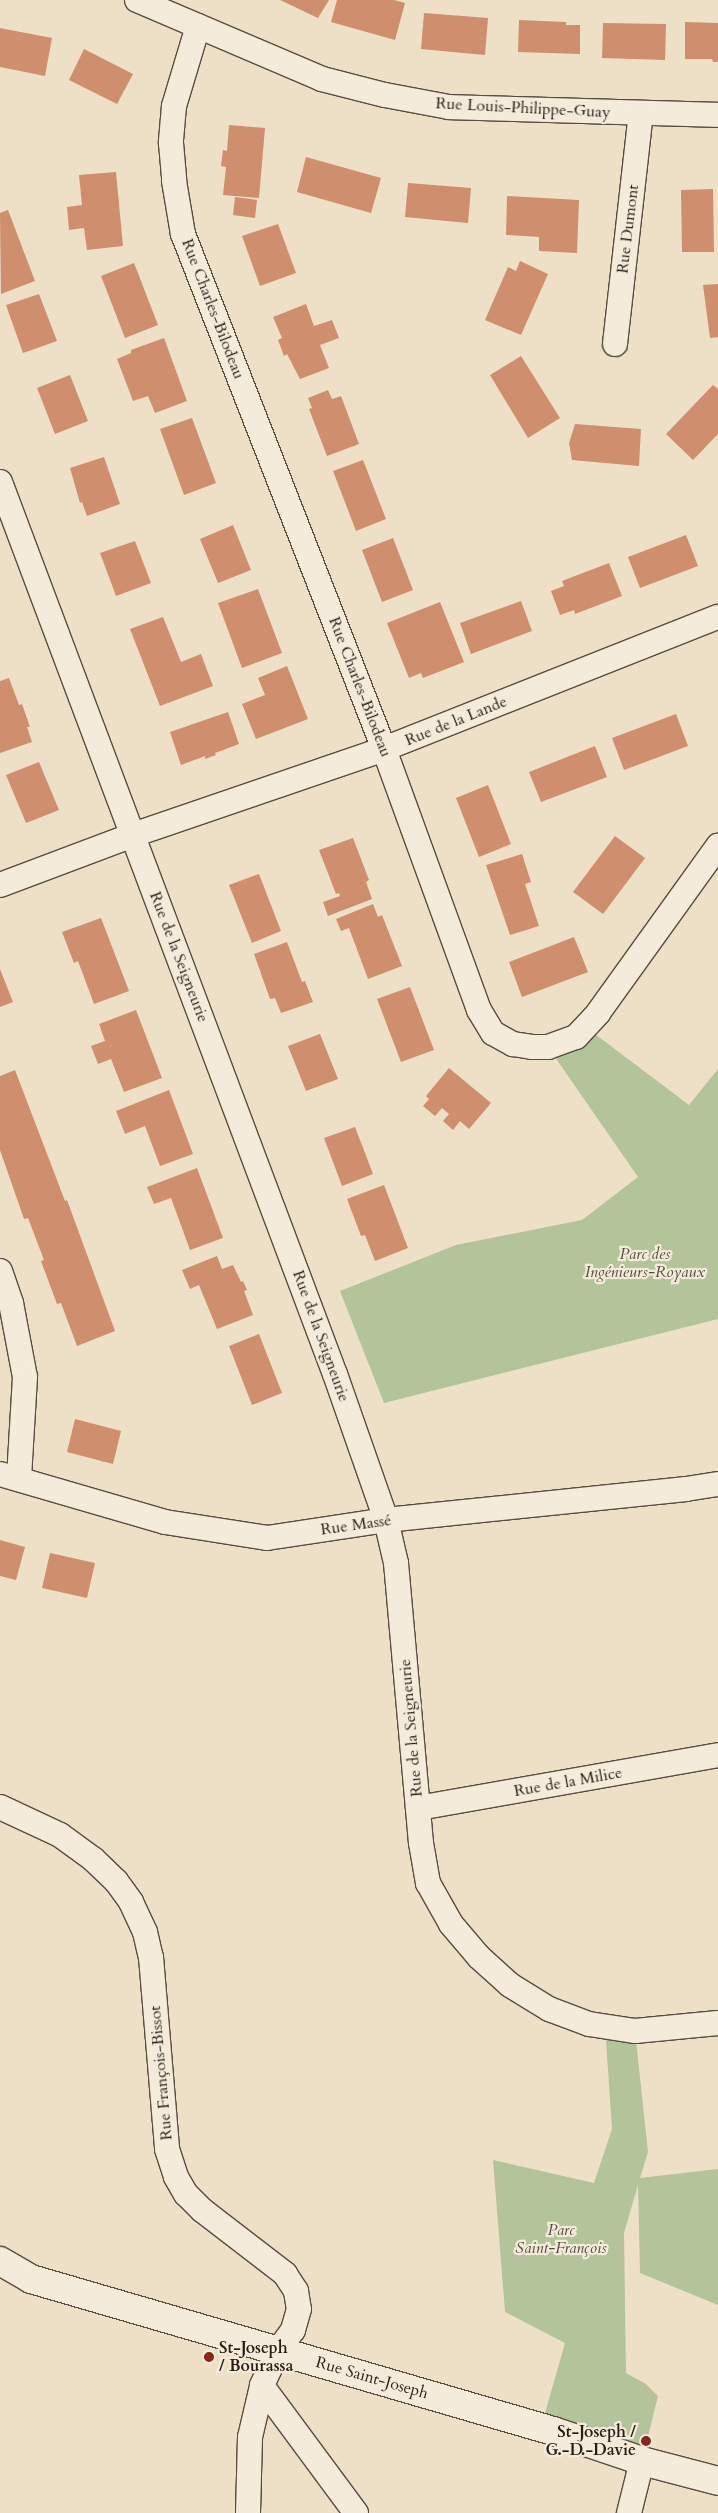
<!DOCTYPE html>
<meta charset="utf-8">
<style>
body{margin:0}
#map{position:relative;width:718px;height:2513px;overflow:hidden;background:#eee0c7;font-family:Cardo,serif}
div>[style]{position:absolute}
.green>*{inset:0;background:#b3c39a}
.building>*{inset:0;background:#cf8e6d}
.roads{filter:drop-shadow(1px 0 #594c41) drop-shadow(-1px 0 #594c41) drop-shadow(0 1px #594c41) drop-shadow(0 -1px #594c41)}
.street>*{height:24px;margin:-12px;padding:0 12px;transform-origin:12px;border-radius:12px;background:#f4ebdb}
.secondary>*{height:28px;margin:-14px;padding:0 14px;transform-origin:14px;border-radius:14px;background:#f4ebdb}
.dots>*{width:14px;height:14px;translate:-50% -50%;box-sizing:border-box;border:2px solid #f4ebdb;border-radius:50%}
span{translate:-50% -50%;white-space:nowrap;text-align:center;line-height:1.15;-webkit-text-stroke:4.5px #f4ebdb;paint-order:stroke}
.street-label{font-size:16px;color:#271b14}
.park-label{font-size:16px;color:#514d3c;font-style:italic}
.poi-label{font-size:16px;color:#271b14;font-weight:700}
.left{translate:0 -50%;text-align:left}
.right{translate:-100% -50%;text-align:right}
</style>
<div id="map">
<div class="green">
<div style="clip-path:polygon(587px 1028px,689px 1105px,718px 1069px,718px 1319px,384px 1403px,340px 1291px,456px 1245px,582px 1220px,638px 1177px,548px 1047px)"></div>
<div style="clip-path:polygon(605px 2026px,635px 2031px,648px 2152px,640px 2178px,718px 2169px,718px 2305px,640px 2273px,638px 2185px,624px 2233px,626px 2373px,646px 2384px,658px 2396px,642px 2461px,541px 2427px,565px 2343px,505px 2312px,493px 2160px,594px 2183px,612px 2129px)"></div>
</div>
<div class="building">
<div style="clip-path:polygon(280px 0,329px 0,318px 18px)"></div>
<div style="clip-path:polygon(337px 0,394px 0,405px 3px,395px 40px,331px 22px)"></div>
<div style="clip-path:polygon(424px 13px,488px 18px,485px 55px,421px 49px)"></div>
<div style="clip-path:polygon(519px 20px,566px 22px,566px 25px,580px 25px,580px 54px,518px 52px)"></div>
<div style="clip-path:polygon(685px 22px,718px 23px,718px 62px,713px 62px,712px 59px,685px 59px)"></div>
<div style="clip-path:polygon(603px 23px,666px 24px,665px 60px,602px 58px)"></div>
<div style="clip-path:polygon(0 28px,52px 38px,45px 76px,0 67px)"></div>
<div style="clip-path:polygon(84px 49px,133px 74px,117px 104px,69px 80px)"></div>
<div style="clip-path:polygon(229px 125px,265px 128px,259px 198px,223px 195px,226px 167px,221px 166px,223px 150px,227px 151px)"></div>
<div style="clip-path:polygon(306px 157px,381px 178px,371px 213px,297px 192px)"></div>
<div style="clip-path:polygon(116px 172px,123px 246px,87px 250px,84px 228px,69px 230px,67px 207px,82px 205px,79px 175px)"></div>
<div style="clip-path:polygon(408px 183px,471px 188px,468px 223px,405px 217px)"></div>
<div style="clip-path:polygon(713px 189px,714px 252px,682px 252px,681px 190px)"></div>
<div style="clip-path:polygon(507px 196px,579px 200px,577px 253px,539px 251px,539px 237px,506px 235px)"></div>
<div style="clip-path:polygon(235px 197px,257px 200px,255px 218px,233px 215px)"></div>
<div style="clip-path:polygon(8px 210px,35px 281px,1px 294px,0 213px)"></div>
<div style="clip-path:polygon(278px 224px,296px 273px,260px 286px,242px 236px)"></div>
<div style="clip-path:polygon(520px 261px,548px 274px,521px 335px,485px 320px,508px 267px,516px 271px)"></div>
<div style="clip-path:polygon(134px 263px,158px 325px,125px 338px,101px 276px)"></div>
<div style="clip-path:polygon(718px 284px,718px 337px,710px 338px,703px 285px)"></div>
<div style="clip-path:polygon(39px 294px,57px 341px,23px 353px,6px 305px)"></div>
<div style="clip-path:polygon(306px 304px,314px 326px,332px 320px,339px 338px,320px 345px,329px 368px,300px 379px,287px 354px,284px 356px,278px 340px,282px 338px,273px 317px)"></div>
<div style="clip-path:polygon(164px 338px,187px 401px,155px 413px,148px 396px,133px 401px,117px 359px,131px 353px,131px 350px)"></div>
<div style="clip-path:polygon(521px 356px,560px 418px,528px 438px,490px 375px)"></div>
<div style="clip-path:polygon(70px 375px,88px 421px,55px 434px,37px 388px)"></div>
<div style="clip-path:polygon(713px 385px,718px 389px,718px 434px,693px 460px,666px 434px)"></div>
<div style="clip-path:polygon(328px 390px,332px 399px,341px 396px,359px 444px,327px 456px,309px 409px,312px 408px,308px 398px)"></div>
<div style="clip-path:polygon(192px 418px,216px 483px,184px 495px,160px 429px)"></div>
<div style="clip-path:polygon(575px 424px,641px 429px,639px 466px,572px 460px,569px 443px)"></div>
<div style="clip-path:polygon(104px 457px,120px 504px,87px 516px,82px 502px,80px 503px,70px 468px)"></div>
<div style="clip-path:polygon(363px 460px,386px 519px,356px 531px,333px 471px)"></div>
<div style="clip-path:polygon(233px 525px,251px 570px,218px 583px,200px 539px)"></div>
<div style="clip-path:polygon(686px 535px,698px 566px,640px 588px,628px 557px)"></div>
<div style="clip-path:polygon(393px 538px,413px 590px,382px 602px,362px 550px)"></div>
<div style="clip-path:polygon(135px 541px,151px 583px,116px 596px,100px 553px)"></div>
<div style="clip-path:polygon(609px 563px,622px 596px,575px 614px,574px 610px,560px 615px,551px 591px,564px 586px,562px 581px)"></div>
<div style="clip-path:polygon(258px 589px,282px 653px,242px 668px,218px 603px)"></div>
<div style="clip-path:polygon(521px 601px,532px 631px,471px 654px,460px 623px)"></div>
<div style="clip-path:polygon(440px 602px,464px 662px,423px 678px,421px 673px,409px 678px,387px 623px)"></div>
<div style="clip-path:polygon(163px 617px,181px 662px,201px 654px,213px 686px,160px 706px,130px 629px)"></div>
<div style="clip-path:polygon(287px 666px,308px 719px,256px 739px,242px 704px,265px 695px,258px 678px)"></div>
<div style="clip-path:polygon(9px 678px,19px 705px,22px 704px,30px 727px,27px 727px,32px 742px,0 753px,0 681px)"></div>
<div style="clip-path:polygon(228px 712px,239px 744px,215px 753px,216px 755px,205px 759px,205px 756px,181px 765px,170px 732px)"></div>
<div style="clip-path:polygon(676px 714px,688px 746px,624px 770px,612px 738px)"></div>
<div style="clip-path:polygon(595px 746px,607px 777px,541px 802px,529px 772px)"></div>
<div style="clip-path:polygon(39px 762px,59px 810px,26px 823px,6px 775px)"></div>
<div style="clip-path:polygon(488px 785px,511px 844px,479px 857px,456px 798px)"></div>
<div style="clip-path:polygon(615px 836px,645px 858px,603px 914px,573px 892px)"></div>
<div style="clip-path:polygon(353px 838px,369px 880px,366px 882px,372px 899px,328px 916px,323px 902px,340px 896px,339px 893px,336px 894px,319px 850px)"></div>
<div style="clip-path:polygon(522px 854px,531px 882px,525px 884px,539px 926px,510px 935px,486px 865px)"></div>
<div style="clip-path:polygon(259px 874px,281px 931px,252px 943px,229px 885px)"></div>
<div style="clip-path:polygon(373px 904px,378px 917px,382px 915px,402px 966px,368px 979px,349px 928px,341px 931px,336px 919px)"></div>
<div style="clip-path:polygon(101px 918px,129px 991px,94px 1004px,78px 961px,74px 963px,62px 932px)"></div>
<div style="clip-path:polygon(574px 937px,588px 972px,522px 997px,509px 962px)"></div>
<div style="clip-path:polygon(287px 942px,302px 982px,305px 981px,313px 1002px,281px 1013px,275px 998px,270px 999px,254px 954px)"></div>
<div style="clip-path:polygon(0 969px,13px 1002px,0 1007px)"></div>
<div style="clip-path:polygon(410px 987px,434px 1050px,401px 1062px,377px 999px)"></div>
<div style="clip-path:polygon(136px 1010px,162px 1078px,124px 1092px,111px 1059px,98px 1064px,91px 1046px,105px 1041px,99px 1024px)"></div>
<div style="clip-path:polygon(320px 1034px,338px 1079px,306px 1091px,288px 1046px)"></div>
<div style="clip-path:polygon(449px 1068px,491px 1103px,469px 1129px,460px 1121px,453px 1130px,443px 1121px,449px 1114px,442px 1108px,435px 1116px,423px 1106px,429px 1099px,426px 1096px)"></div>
<div style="clip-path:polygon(15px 1070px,65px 1201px,67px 1200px,115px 1331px,77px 1346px,61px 1303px,57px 1304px,41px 1261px,44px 1260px,28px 1218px,24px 1219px,0 1150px,0 1076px)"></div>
<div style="clip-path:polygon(169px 1090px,193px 1154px,160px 1166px,145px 1126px,125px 1134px,116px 1111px)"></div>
<div style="clip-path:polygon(355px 1127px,373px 1174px,342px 1186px,324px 1138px)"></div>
<div style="clip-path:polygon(197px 1168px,223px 1238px,190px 1250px,171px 1198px,154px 1204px,147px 1187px)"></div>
<div style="clip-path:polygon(384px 1185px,408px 1248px,375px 1261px,365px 1235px,361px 1236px,347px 1199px)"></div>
<div style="clip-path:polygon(217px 1256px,222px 1269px,233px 1265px,241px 1282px,243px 1281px,247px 1290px,244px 1291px,253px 1315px,217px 1329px,199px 1285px,190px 1289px,182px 1270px)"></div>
<div style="clip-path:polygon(259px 1334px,282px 1393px,252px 1405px,229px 1346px)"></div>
<div style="clip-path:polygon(75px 1419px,121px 1431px,113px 1464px,67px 1452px)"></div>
<div style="clip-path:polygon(0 1540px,25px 1547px,16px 1580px,0 1576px)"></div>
<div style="clip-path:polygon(50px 1553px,95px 1563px,87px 1598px,42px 1588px)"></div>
</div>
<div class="roads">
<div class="street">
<div style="left:137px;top:0;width:201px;rotate:23.1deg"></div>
<div style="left:322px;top:79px;width:65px;rotate:14.3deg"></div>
<div style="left:385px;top:95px;width:65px;rotate:10.6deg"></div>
<div style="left:449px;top:107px;width:269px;rotate:1.7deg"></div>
<div style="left:198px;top:26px;width:84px;rotate:106.7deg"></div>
<div style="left:174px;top:106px;width:37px;rotate:95deg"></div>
<div style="left:171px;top:143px;width:38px;rotate:85deg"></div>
<div style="left:174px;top:181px;width:54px;rotate:80.4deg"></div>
<div style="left:183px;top:234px;width:553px;rotate:68.68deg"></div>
<div style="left:384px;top:749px;width:278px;rotate:70deg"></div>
<div style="left:479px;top:1010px;width:27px;rotate:59deg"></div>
<div style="left:493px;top:1033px;width:23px;rotate:29deg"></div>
<div style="left:513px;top:1044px;width:19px;rotate:9deg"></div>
<div style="left:532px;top:1047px;width:16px"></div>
<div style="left:548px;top:1047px;width:30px;rotate:-20deg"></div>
<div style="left:576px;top:1037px;width:33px;rotate:-47deg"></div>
<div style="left:598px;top:1013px;width:206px;rotate:-54.3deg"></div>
<div style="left:615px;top:344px;width:231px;rotate:-83.6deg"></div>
<div style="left:0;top:482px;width:953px;rotate:69.42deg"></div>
<div style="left:335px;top:1374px;width:155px;rotate:70.7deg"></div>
<div style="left:386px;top:1520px;width:44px;rotate:76.9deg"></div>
<div style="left:396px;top:1563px;width:281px;rotate:84.9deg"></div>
<div style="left:421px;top:1843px;width:41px;rotate:80.1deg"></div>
<div style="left:428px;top:1883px;width:47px;rotate:60.7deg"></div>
<div style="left:451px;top:1924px;width:43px;rotate:49.7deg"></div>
<div style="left:479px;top:1957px;width:42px;rotate:42.1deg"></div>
<div style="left:510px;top:1985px;width:46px;rotate:31.6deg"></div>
<div style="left:549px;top:2009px;width:43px;rotate:20.6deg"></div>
<div style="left:589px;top:2024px;width:47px;rotate:8.7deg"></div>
<div style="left:635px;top:2031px;width:83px;rotate:-5.5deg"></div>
<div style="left:0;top:885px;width:142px;rotate:-20.6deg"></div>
<div style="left:133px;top:835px;width:265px;rotate:-18.9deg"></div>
<div style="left:384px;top:749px;width:359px;rotate:-21.6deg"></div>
<div style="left:0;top:1271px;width:34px;rotate:71deg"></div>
<div style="left:11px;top:1303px;width:75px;rotate:79.3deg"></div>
<div style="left:25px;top:1377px;width:102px;rotate:93.4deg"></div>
<div style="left:0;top:1474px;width:172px;rotate:16.2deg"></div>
<div style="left:165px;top:1522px;width:103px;rotate:8.9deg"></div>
<div style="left:267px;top:1538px;width:120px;rotate:-8.6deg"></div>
<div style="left:386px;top:1520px;width:302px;rotate:-5.9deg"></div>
<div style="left:686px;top:1489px;width:32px;rotate:-9deg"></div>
<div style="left:0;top:1807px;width:66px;rotate:25deg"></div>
<div style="left:60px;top:1835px;width:41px;rotate:36deg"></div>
<div style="left:93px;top:1859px;width:32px;rotate:44deg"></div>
<div style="left:116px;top:1881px;width:26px;rotate:54deg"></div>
<div style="left:131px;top:1902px;width:33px;rotate:65deg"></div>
<div style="left:145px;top:1932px;width:26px;rotate:77deg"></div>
<div style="left:151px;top:1957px;width:193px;rotate:85.2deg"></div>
<div style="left:167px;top:2149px;width:29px;rotate:72deg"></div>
<div style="left:176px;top:2177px;width:20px;rotate:60deg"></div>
<div style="left:186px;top:2194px;width:23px;rotate:45deg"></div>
<div style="left:202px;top:2210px;width:105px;rotate:37.6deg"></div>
<div style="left:285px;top:2274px;width:20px;rotate:57deg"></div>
<div style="left:296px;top:2291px;width:18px;rotate:81deg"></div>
<div style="left:299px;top:2309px;width:22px;rotate:106deg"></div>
<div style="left:293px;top:2330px;width:26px;rotate:126deg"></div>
<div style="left:278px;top:2351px;width:38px;rotate:115deg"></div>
<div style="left:262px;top:2386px;width:52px;rotate:103.2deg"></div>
<div style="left:250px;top:2437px;width:76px;rotate:91.5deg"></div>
<div style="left:418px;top:1808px;width:305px;rotate:-10deg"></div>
<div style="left:262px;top:2386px;width:158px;rotate:53.5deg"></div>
<div style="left:629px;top:2513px;width:54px;rotate:-76deg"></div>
</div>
<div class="secondary">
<div style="left:0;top:2261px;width:36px;rotate:30deg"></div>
<div style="left:31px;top:2279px;width:544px;rotate:16.23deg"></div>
<div style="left:553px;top:2431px;width:94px;rotate:18.6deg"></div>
<div style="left:642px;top:2461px;width:79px;rotate:14.7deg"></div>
</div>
</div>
<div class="dots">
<div style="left:209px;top:2357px;background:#8f2418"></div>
<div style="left:646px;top:2441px;background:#8f2418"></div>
</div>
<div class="street-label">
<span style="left:523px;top:108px;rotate:3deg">Rue Louis-Philippe-Guay</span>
<span style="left:628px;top:229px;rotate:-83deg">Rue Dumont</span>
<span style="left:213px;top:309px;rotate:69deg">Rue Charles-Bilodeau</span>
<span style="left:360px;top:687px;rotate:69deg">Rue Charles-Bilodeau</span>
<span style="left:456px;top:721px;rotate:-22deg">Rue de la Lande</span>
<span style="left:179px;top:957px;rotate:69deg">Rue de la Seigneurie</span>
<span style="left:321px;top:1336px;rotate:70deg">Rue de la Seigneurie</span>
<span style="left:356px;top:1525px;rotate:-8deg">Rue Massé</span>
<span style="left:411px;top:1728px;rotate:-95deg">Rue de la Seigneurie</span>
<span style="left:568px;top:1782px;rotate:-10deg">Rue de la Milice</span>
<span style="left:161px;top:2073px;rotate:-95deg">Rue François-Bissot</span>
<span style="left:372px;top:2378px;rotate:16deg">Rue Saint-Joseph</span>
</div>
<div class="park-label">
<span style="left:645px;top:1263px">Parc des<br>Ingénieurs-Royaux</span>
<span style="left:561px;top:2239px">Parc<br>Saint-François</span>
</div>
<div class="poi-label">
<span class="left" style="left:219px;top:2357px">St-Joseph<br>/ Bourassa</span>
<span class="right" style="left:636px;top:2441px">St-Joseph /<br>G.-D.-Davie</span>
</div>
</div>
